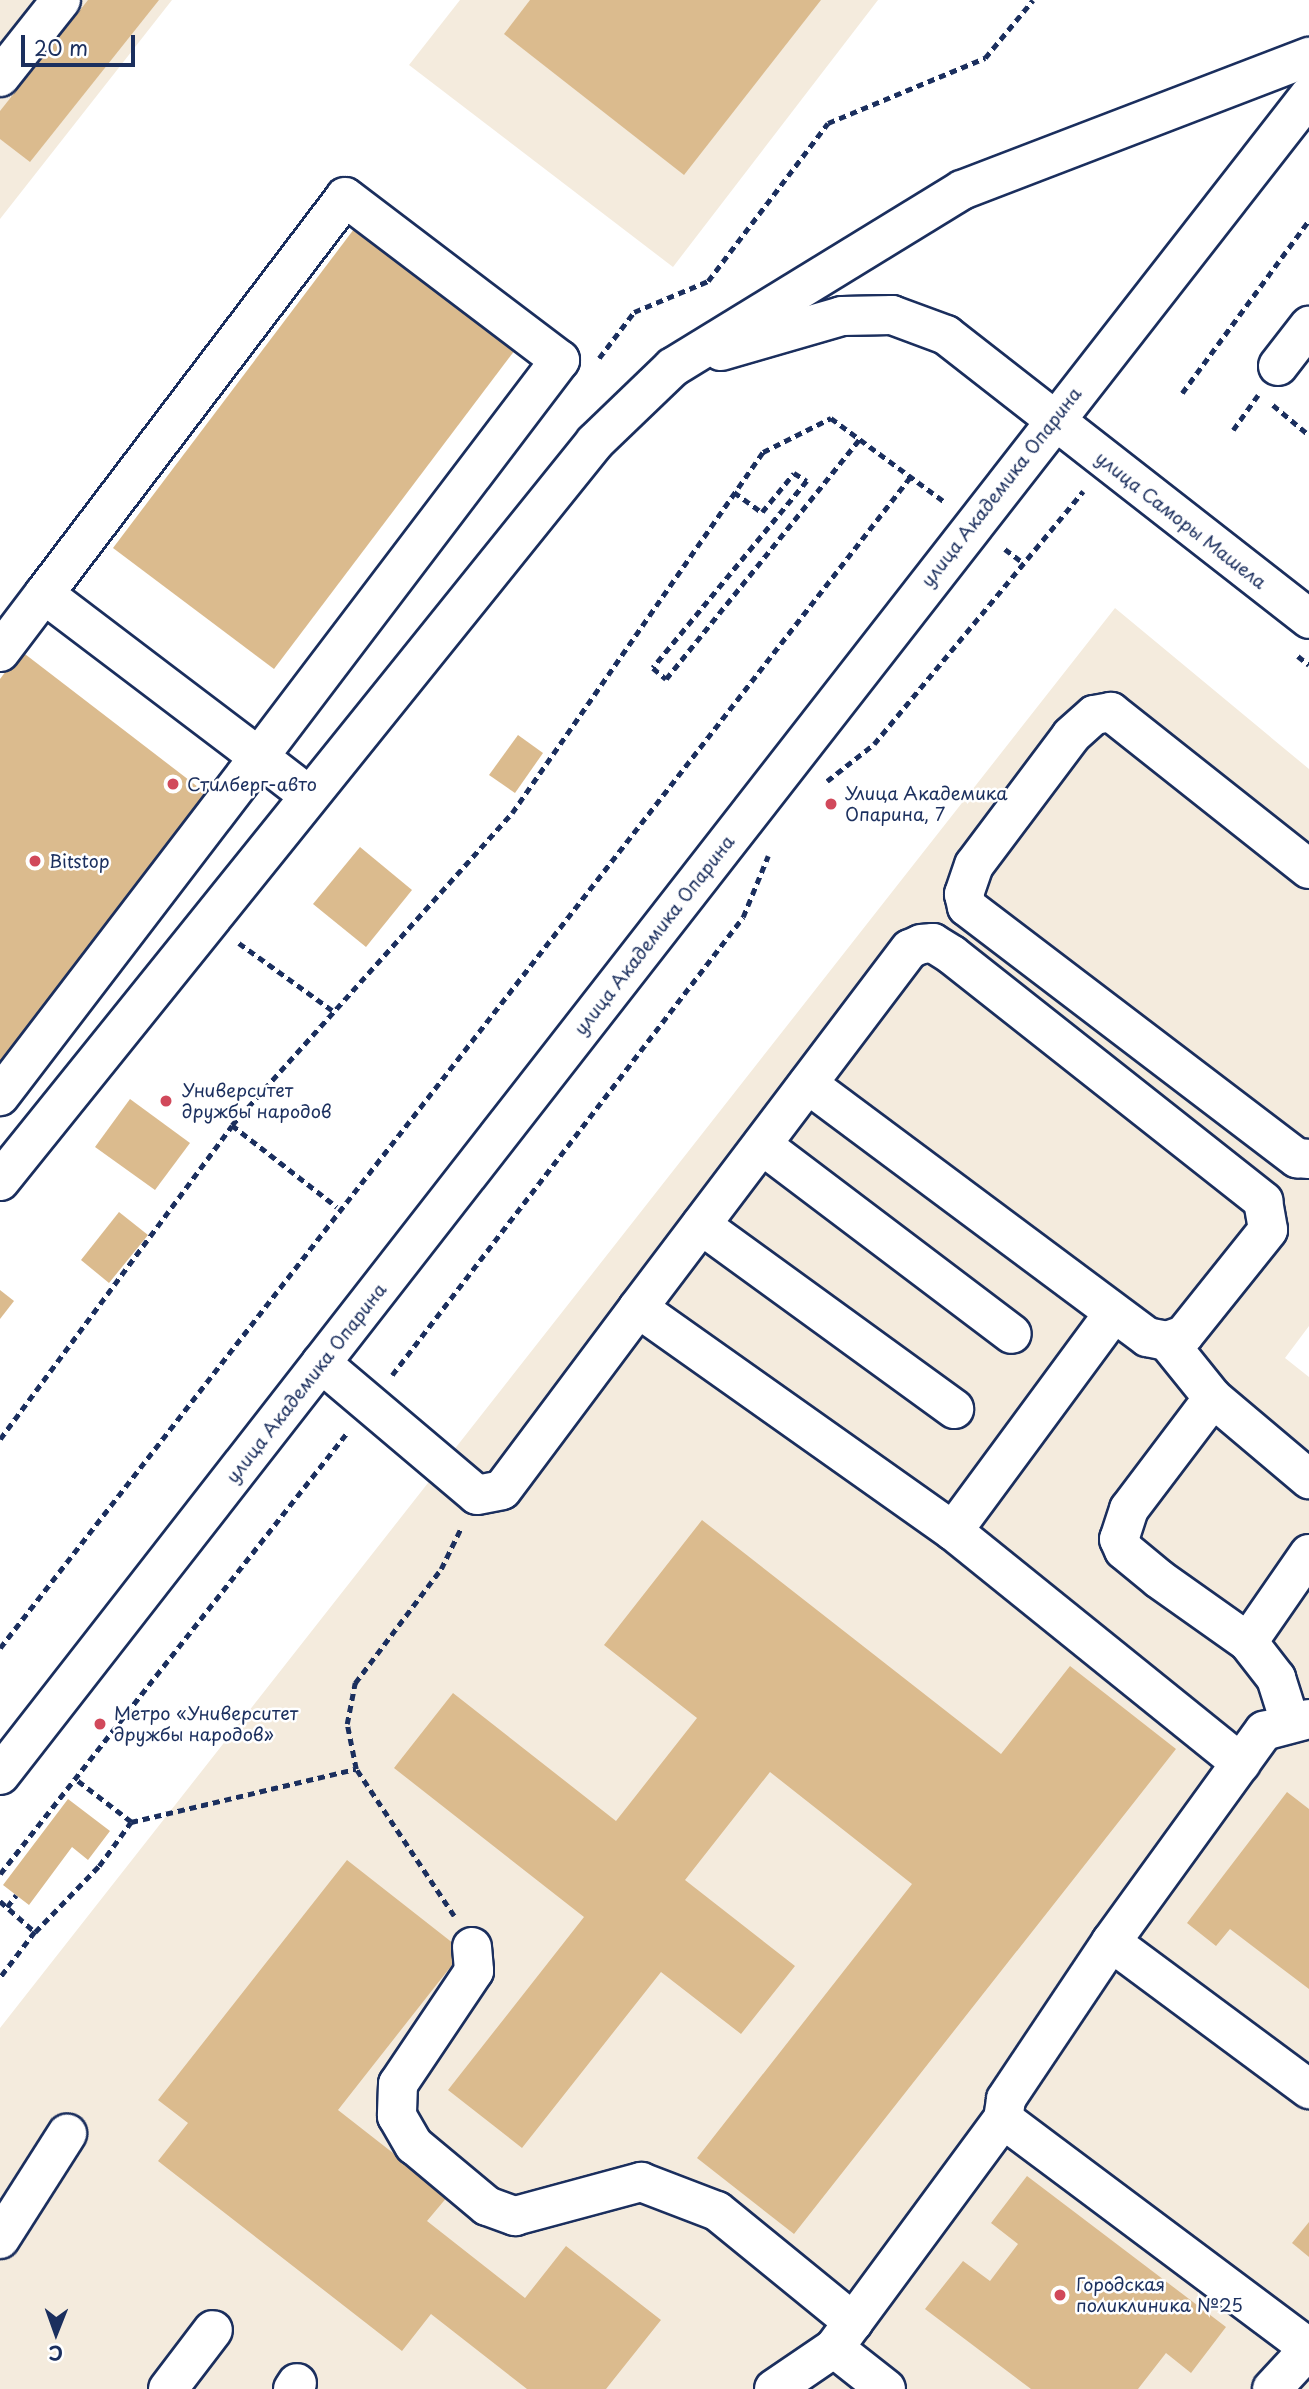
<!DOCTYPE html>
<meta charset="utf-8">
<style>
body{margin:0}
#map{position:relative;width:1309px;height:2389px;overflow:hidden;background:#fff;font-family:"Playpen Sans",sans-serif}
div>[style]{position:absolute}
.built>*{inset:0;background:#f4ebdd}
.building>*{inset:0;background:#dbbb8e}
.path>*{height:4.5px;margin-top:-2.25px;transform-origin:0;background:repeating-linear-gradient(90deg,#1b2f5e 0 7px,transparent 0 12px)}
.roads{filter:drop-shadow(2px 0 #1b2f5e) drop-shadow(-2px 0 #1b2f5e) drop-shadow(0 2px #1b2f5e) drop-shadow(0 -2px #1b2f5e)}
.minor>*{height:38px;margin:-19px;padding:0 19px;transform-origin:19px;border-radius:19px;background:#fff}
.dots>*{width:19px;height:19px;translate:-50% -50%;box-sizing:border-box;border:4px solid #fff;border-radius:50%}
span{translate:-50% -50%;white-space:nowrap;text-align:center;line-height:1.15;-webkit-text-stroke:5px #fff;paint-order:stroke}
.street-label{font-size:18px;color:#1b2f5e}
.poi-label{font-size:18px;color:#1b2f5e}
.left{translate:0 -50%;text-align:left}
.north{position:absolute;left:21px;top:2298px;width:70px;height:70px;-webkit-text-stroke:5px #fff;paint-order:stroke;rotate:181deg;font-size:19px;font-weight:700;line-height:28px;text-align:center;color:#1b2f5e}
.north::after{content:'';display:block;margin:auto;width:24px;height:32px;background:#1b2f5e;clip-path:polygon(50% 0,100% 100%,50% 72%,0 100%)}
.scale{position:absolute;left:21px;top:35px;width:114px;height:32px;box-sizing:border-box;border:4px solid #1b2f5e;border-top:0;padding-left:9px;font-size:21px;line-height:24px;white-space:nowrap;color:#1b2f5e;-webkit-text-stroke:5px #fff;paint-order:stroke}
</style>
<div id="map">
<div class="built">
<div style="clip-path:polygon(0 0,172px 0,0 219px)"></div>
<div style="clip-path:polygon(460px 0,878px 0,673px 267px,409px 65px)"></div>
<div style="clip-path:polygon(1115px 608px,1309px 769px,1309px 1326px,1285px 1358px,1309px 1377px,1309px 2389px,0 2389px,0 2028px)"></div>
</div>
<div class="building">
<div style="clip-path:polygon(88px 0,159px 0,30px 162px,0 139px,0 111px)"></div>
<div style="clip-path:polygon(530px 0,821px 0,684px 175px,504px 34px)"></div>
<div style="clip-path:polygon(354px 229px,515px 350px,274px 669px,113px 548px)"></div>
<div style="clip-path:polygon(21px 651px,211px 797px,0 1069px,0 679px)"></div>
<div style="clip-path:polygon(518px 735px,543px 753px,515px 793px,489px 775px)"></div>
<div style="clip-path:polygon(360px 847px,412px 890px,366px 947px,313px 904px)"></div>
<div style="clip-path:polygon(130px 1099px,190px 1143px,155px 1190px,95px 1147px)"></div>
<div style="clip-path:polygon(119px 1212px,148px 1235px,109px 1283px,81px 1260px)"></div>
<div style="clip-path:polygon(0 1290px,14px 1301px,0 1319px)"></div>
<div style="clip-path:polygon(702px 1520px,1001px 1754px,1070px 1666px,1176px 1749px,794px 2234px,697px 2158px,912px 1884px,770px 1772px,685px 1880px,795px 1966px,741px 2034px,661px 1972px,522px 2148px,448px 2090px,584px 1917px,394px 1768px,453px 1693px,616px 1821px,697px 1718px,604px 1645px)"></div>
<div style="clip-path:polygon(1287px 1792px,1309px 1809px,1309px 1989px,1230px 1929px,1216px 1946px,1187px 1923px)"></div>
<div style="clip-path:polygon(68px 1799px,110px 1831px,88px 1860px,72px 1847px,29px 1905px,3px 1885px)"></div>
<div style="clip-path:polygon(347px 1860px,463px 1951px,338px 2110px,448px 2196px,427px 2221px,525px 2298px,566px 2246px,661px 2320px,606px 2389px,527px 2389px,431px 2314px,402px 2351px,158px 2161px,188px 2123px,158px 2100px)"></div>
<div style="clip-path:polygon(1027px 2176px,1226px 2327px,1191px 2373px,1166px 2353px,1138px 2389px,1031px 2389px,925px 2309px,963px 2261px,990px 2281px,1018px 2244px,991px 2223px)"></div>
<div style="clip-path:polygon(1309px 2222px,1309px 2257px,1292px 2243px)"></div>
</div>
<div class="path">
<div style="left:599px;top:358px;width:58px;rotate:-52.7deg"></div>
<div style="left:634px;top:312px;width:80px;rotate:-22.7deg"></div>
<div style="left:708px;top:281px;width:198px;rotate:-52.8deg"></div>
<div style="left:828px;top:123px;width:170px;rotate:-22.5deg"></div>
<div style="left:985px;top:58px;width:75px;rotate:-50.4deg"></div>
<div style="left:1182px;top:393px;width:215px;rotate:-53.7deg"></div>
<div style="left:1273px;top:405px;width:47px;rotate:39.8deg"></div>
<div style="left:1233px;top:430px;width:43px;rotate:-54.5deg"></div>
<div style="left:734px;top:492px;width:34px;rotate:36deg"></div>
<div style="left:762px;top:512px;width:50px;rotate:-50.6deg"></div>
<div style="left:794px;top:473px;width:15px;rotate:32deg"></div>
<div style="left:807px;top:481px;width:242px;rotate:129.5deg"></div>
<div style="left:653px;top:668px;width:17px;rotate:40deg"></div>
<div style="left:666px;top:679px;width:309px;rotate:-51.1deg"></div>
<div style="left:1005px;top:549px;width:20px;rotate:37deg"></div>
<div style="left:1298px;top:656px;width:14px;rotate:39deg"></div>
<div style="left:827px;top:781px;width:60px;rotate:-38.2deg"></div>
<div style="left:874px;top:744px;width:328px;rotate:-50.4deg"></div>
<div style="left:239px;top:943px;width:115px;rotate:35.8deg"></div>
<div style="left:232px;top:1125px;width:133px;rotate:38deg"></div>
<div style="left:392px;top:1375px;width:577px;rotate:-52.53deg"></div>
<div style="left:743px;top:917px;width:66px;rotate:-67.7deg"></div>
<div style="left:0;top:1439px;width:390px;rotate:-53.5deg"></div>
<div style="left:232px;top:1125px;width:419px;rotate:-48.1deg"></div>
<div style="left:512px;top:813px;width:440px;rotate:-55.2deg"></div>
<div style="left:763px;top:452px;width:76px;rotate:-26.6deg"></div>
<div style="left:831px;top:418px;width:142px;rotate:36.4deg"></div>
<div style="left:0;top:1648px;width:1484px;rotate:-52.14deg"></div>
<div style="left:131px;top:1822px;width:231px;rotate:-13.3deg"></div>
<div style="left:0;top:1874px;width:560px;rotate:-51.82deg"></div>
<div style="left:0;top:1901px;width:47px;rotate:41.5deg"></div>
<div style="left:35px;top:1932px;width:58px;rotate:127.3deg"></div>
<div style="left:7px;top:1907px;width:15px;rotate:-53deg"></div>
<div style="left:454px;top:1916px;width:177px;rotate:-123.7deg"></div>
<div style="left:356px;top:1769px;width:46px;rotate:-101.3deg"></div>
<div style="left:347px;top:1724px;width:42px;rotate:-79deg"></div>
<div style="left:355px;top:1683px;width:143px;rotate:-53deg"></div>
<div style="left:441px;top:1569px;width:46px;rotate:-64deg"></div>
<div style="left:35px;top:1932px;width:92px;rotate:-45.9deg"></div>
<div style="left:99px;top:1866px;width:54px;rotate:-54deg"></div>
<div style="left:131px;top:1822px;width:71px;rotate:-142.5deg"></div>
</div>
<div class="roads">
<div class="minor">
<div style="left:0;top:77px;width:98px;rotate:-51.6deg"></div>
<div style="left:721px;top:351px;width:126px;rotate:-16.1deg"></div>
<div style="left:842px;top:316px;width:50px;rotate:-1.1deg"></div>
<div style="left:892px;top:315px;width:58px;rotate:20.3deg"></div>
<div style="left:946px;top:335px;width:461px;rotate:38deg"></div>
<div style="left:1278px;top:366px;width:51px;rotate:-52.2deg"></div>
<div style="left:44px;top:594px;width:498px;rotate:-52.8deg"></div>
<div style="left:345px;top:197px;width:270px;rotate:37.2deg"></div>
<div style="left:560px;top:360px;width:498px;rotate:127.2deg"></div>
<div style="left:259px;top:757px;width:61px;rotate:37.6deg"></div>
<div style="left:0;top:652px;width:73px;rotate:-52.8deg"></div>
<div style="left:44px;top:594px;width:270px;rotate:37.2deg"></div>
<div style="left:259px;top:757px;width:427px;rotate:127.4deg"></div>
<div style="left:1309px;top:869px;width:253px;rotate:-141.6deg"></div>
<div style="left:1111px;top:712px;width:17px;rotate:170deg"></div>
<div style="left:1094px;top:715px;width:31px;rotate:138deg"></div>
<div style="left:1071px;top:736px;width:161px;rotate:126.9deg"></div>
<div style="left:974px;top:865px;width:31px;rotate:109deg"></div>
<div style="left:964px;top:894px;width:13px;rotate:77deg"></div>
<div style="left:967px;top:907px;width:415px;rotate:37.3deg"></div>
<div style="left:1297px;top:1158px;width:12px;rotate:5deg"></div>
<div style="left:762px;top:1145px;width:313px;rotate:37.1deg"></div>
<div style="left:0;top:1181px;width:949px;rotate:-51.16deg"></div>
<div style="left:595px;top:442px;width:108px;rotate:-43.9deg"></div>
<div style="left:673px;top:367px;width:339px;rotate:-31.5deg"></div>
<div style="left:962px;top:190px;width:372px;rotate:-21deg"></div>
<div style="left:701px;top:1225px;width:313px;rotate:36deg"></div>
<div style="left:638px;top:1308px;width:386px;rotate:35.3deg"></div>
<div style="left:953px;top:1531px;width:370px;rotate:38.9deg"></div>
<div style="left:1167px;top:1341px;width:73px;rotate:51.1deg"></div>
<div style="left:1213px;top:1398px;width:126px;rotate:40.2deg"></div>
<div style="left:321px;top:1363px;width:204px;rotate:40.2deg"></div>
<div style="left:477px;top:1495px;width:25px;rotate:-11deg"></div>
<div style="left:502px;top:1490px;width:227px;rotate:-53.2deg"></div>
<div style="left:638px;top:1308px;width:450px;rotate:-52.9deg"></div>
<div style="left:910px;top:949px;width:12px;rotate:-24deg"></div>
<div style="left:921px;top:944px;width:12px;rotate:-5deg"></div>
<div style="left:933px;top:943px;width:22px;rotate:32deg"></div>
<div style="left:952px;top:955px;width:397px;rotate:38.3deg"></div>
<div style="left:1263px;top:1201px;width:29px;rotate:80deg"></div>
<div style="left:1268px;top:1230px;width:134px;rotate:128.7deg"></div>
<div style="left:1184px;top:1335px;width:18px;rotate:161deg"></div>
<div style="left:1167px;top:1341px;width:20px;rotate:-169deg"></div>
<div style="left:1147px;top:1337px;width:423px;rotate:-143.3deg"></div>
<div style="left:1213px;top:1398px;width:139px;rotate:127.1deg"></div>
<div style="left:1129px;top:1509px;width:32px;rotate:108deg"></div>
<div style="left:1119px;top:1539px;width:12px;rotate:66deg"></div>
<div style="left:1124px;top:1550px;width:45px;rotate:39.6deg"></div>
<div style="left:1159px;top:1579px;width:109px;rotate:35.3deg"></div>
<div style="left:1248px;top:1642px;width:46px;rotate:52.1deg"></div>
<div style="left:1276px;top:1678px;width:43px;rotate:72.4deg"></div>
<div style="left:953px;top:1531px;width:270px;rotate:-53.6deg"></div>
<div style="left:1248px;top:1642px;width:107px;rotate:-55.3deg"></div>
<div style="left:0;top:1775px;width:2129px;rotate:-52.06deg"></div>
<div style="left:1111px;top:1942px;width:247px;rotate:36.6deg"></div>
<div style="left:472px;top:1947px;width:24px;rotate:85deg"></div>
<div style="left:474px;top:1971px;width:136px;rotate:123.9deg"></div>
<div style="left:398px;top:2084px;width:32px;rotate:92deg"></div>
<div style="left:397px;top:2116px;width:34px;rotate:60deg"></div>
<div style="left:414px;top:2145px;width:95px;rotate:39.9deg"></div>
<div style="left:487px;top:2206px;width:30px;rotate:20deg"></div>
<div style="left:515px;top:2216px;width:131px;rotate:-15.1deg"></div>
<div style="left:641px;top:2182px;width:81px;rotate:20.9deg"></div>
<div style="left:717px;top:2211px;width:176px;rotate:39.2deg"></div>
<div style="left:1003px;top:2119px;width:379px;rotate:36.8deg"></div>
<div style="left:0;top:2239px;width:125px;rotate:-57.5deg"></div>
<div style="left:168px;top:2389px;width:74px;rotate:-52.7deg"></div>
<div style="left:293px;top:2389px;width:7px;rotate:-56deg"></div>
<div style="left:774px;top:2389px;width:73px;rotate:-34.3deg"></div>
<div style="left:886px;top:2389px;width:66px;rotate:-141.7deg"></div>
<div style="left:834px;top:2348px;width:285px;rotate:-53.6deg"></div>
<div style="left:1003px;top:2119px;width:20px;rotate:-81deg"></div>
<div style="left:1006px;top:2099px;width:189px;rotate:-56.2deg"></div>
<div style="left:1111px;top:1942px;width:261px;rotate:-54.1deg"></div>
<div style="left:1264px;top:1731px;width:47px;rotate:-14.9deg"></div>
<div style="left:1272px;top:2389px;width:54px;rotate:-47.2deg"></div>
</div>
</div>
<div class="dots">
<div style="left:173px;top:784px;background:#d1495b"></div>
<div style="left:831px;top:804px;background:#d1495b"></div>
<div style="left:35px;top:861px;background:#d1495b"></div>
<div style="left:166px;top:1101px;background:#d1495b"></div>
<div style="left:100px;top:1724px;background:#d1495b"></div>
<div style="left:1060px;top:2295px;background:#d1495b"></div>
</div>
<div class="street-label">
<span style="left:1001px;top:487px;rotate:-52deg">улица Академика Опарина</span>
<span style="left:1181px;top:520px;rotate:38deg">улица Саморы Машела</span>
<span style="left:654px;top:935px;rotate:-52deg">улица Академика Опарина</span>
<span style="left:306px;top:1383px;rotate:-52deg">улица Академика Опарина</span>
</div>
<div class="poi-label">
<span class="left" style="left:187px;top:784px">Стилберг-авто</span>
<span class="left" style="left:845px;top:804px">Улица Академика<br>Опарина, 7</span>
<span class="left" style="left:49px;top:861px">Bitstop</span>
<span class="left" style="left:182px;top:1101px">Университет<br>дружбы народов</span>
<span class="left" style="left:114px;top:1724px">Метро «Университет<br>дружбы народов»</span>
<span class="left" style="left:1076px;top:2295px">Городская<br>поликлиника №25</span>
</div>
<div class="north">С</div>
<div class="scale">20 m</div>
</div>
